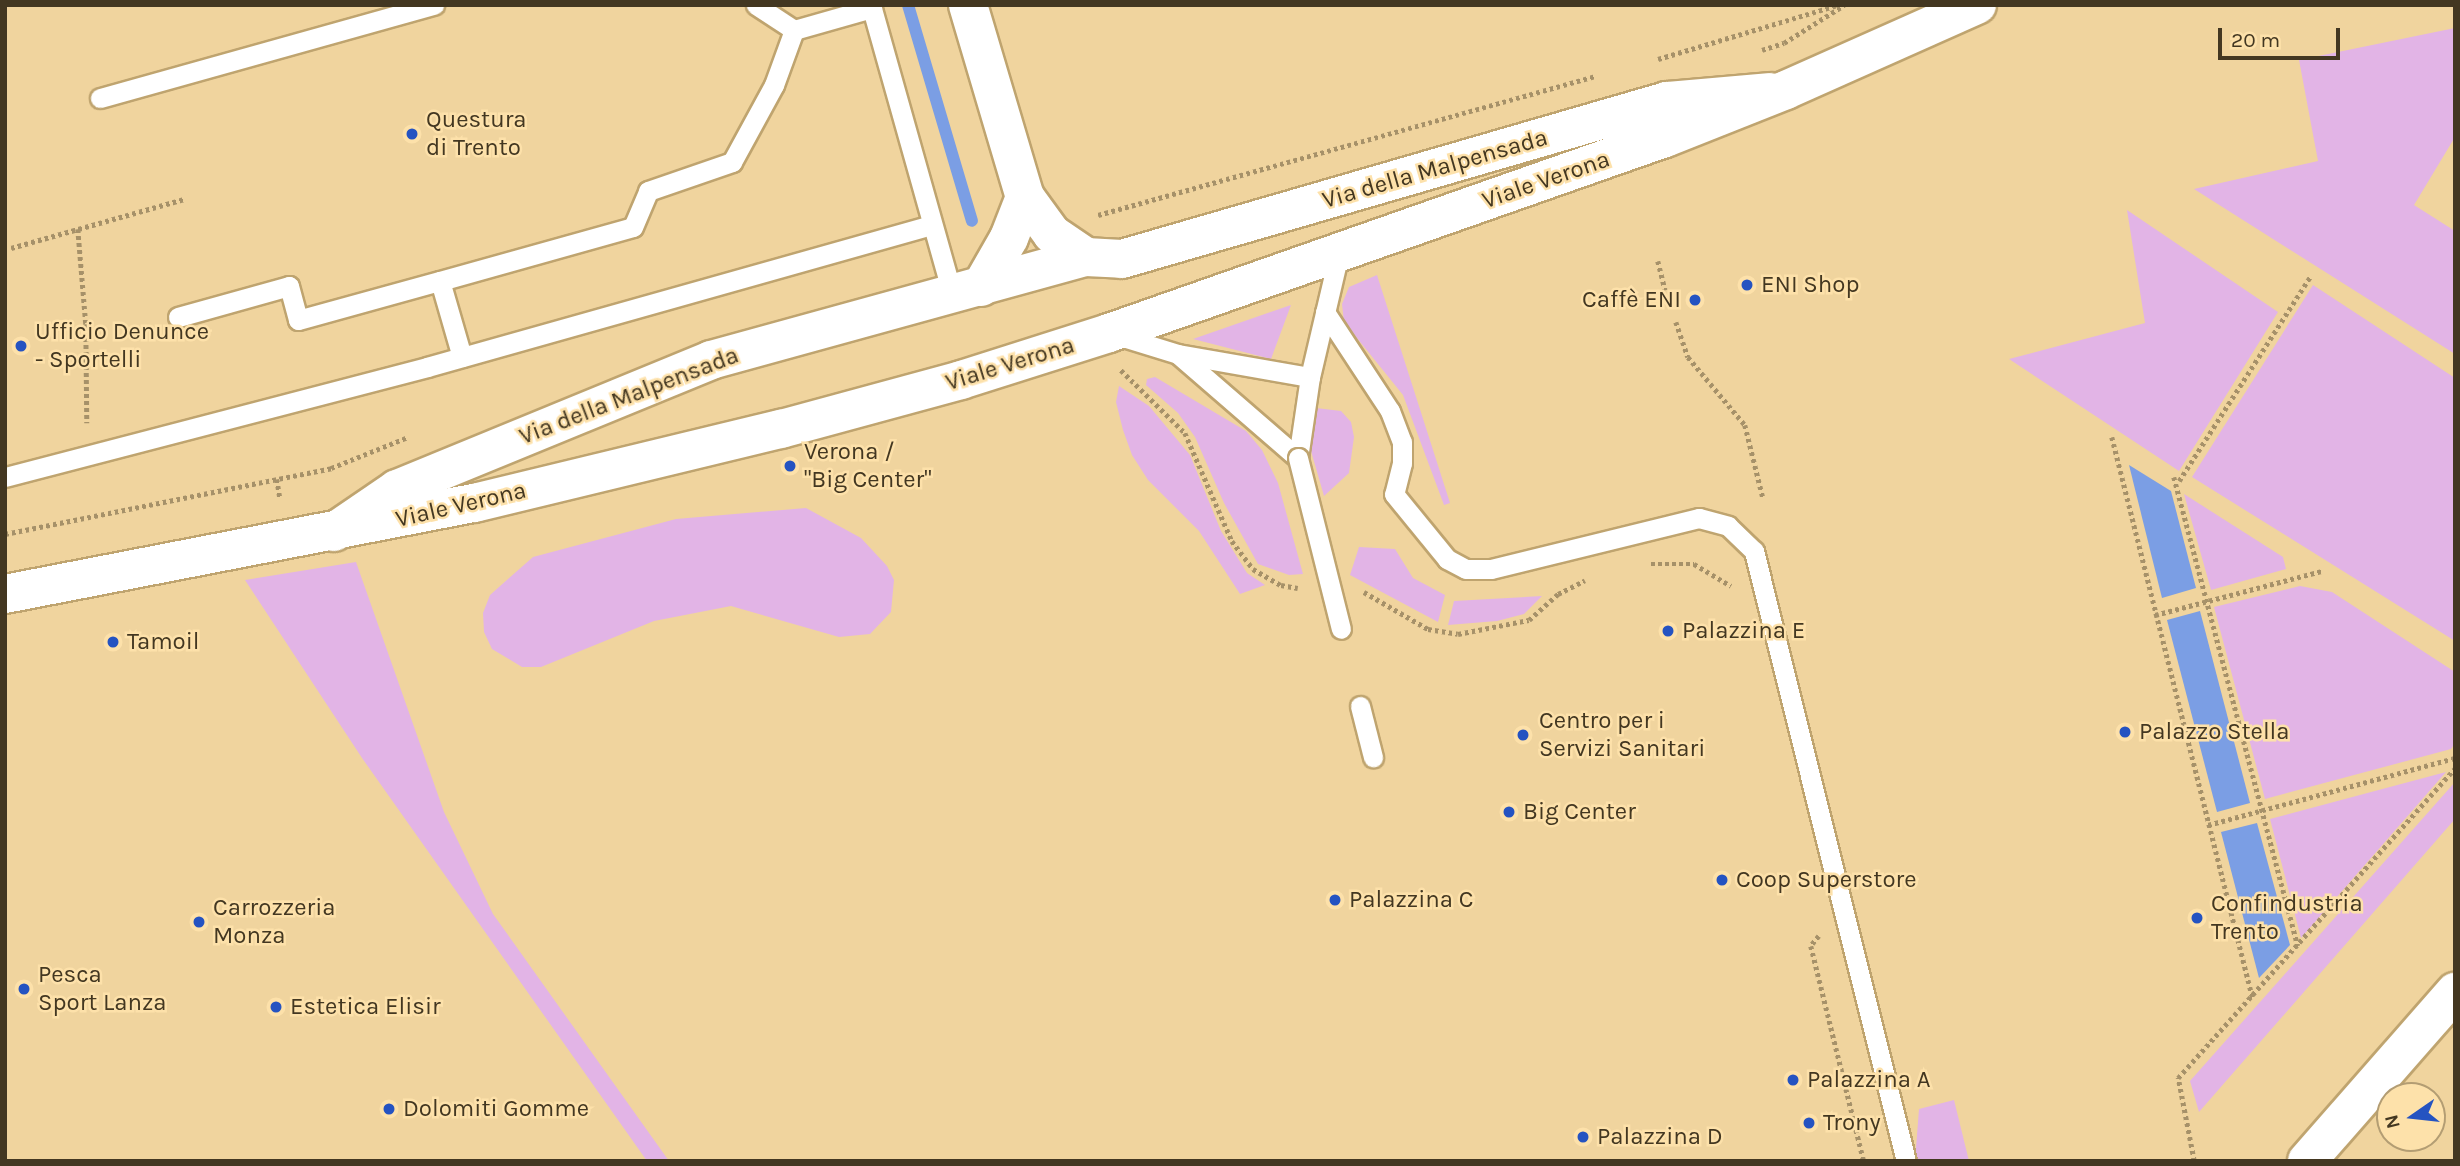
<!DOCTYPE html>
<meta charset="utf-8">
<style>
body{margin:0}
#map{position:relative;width:2460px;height:1166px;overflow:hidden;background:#f0d49e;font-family:Karla,sans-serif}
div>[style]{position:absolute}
.green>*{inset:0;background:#e2b4e6}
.water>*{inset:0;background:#7b9ee4}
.stream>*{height:12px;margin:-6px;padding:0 6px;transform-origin:6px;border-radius:6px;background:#7b9ee4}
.path>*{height:4.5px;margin-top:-2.25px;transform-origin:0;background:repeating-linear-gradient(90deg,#a69169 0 3.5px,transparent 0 7px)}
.roads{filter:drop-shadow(2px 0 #bfa46f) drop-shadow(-2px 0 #bfa46f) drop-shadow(0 2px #bfa46f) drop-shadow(0 -2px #bfa46f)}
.lane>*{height:19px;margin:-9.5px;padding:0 9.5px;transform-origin:9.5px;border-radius:9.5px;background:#fff}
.street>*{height:38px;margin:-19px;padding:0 19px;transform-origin:19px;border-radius:19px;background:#fff}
.secondary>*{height:38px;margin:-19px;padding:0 19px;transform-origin:19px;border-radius:19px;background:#fff}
.bridges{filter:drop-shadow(2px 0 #bfa46f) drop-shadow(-2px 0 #bfa46f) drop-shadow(0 2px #bfa46f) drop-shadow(0 -2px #bfa46f)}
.lane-bridge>*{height:19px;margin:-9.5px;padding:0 9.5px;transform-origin:9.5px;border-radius:9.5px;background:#fff}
.dots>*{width:19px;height:19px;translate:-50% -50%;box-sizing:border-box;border:4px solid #fde1aa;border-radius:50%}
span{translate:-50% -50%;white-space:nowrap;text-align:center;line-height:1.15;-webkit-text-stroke:5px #fde1aa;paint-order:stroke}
.poi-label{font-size:24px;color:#433721}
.left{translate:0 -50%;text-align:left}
.right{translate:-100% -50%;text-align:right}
.street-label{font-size:24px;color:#433721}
.frame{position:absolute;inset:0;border:7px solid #433721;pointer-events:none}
.north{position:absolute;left:2376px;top:1082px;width:70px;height:70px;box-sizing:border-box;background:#fde1aa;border:2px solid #b39d73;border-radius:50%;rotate:256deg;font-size:19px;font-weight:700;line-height:28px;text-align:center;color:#433721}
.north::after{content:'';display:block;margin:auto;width:24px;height:32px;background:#2553c1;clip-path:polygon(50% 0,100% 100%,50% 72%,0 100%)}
.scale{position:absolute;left:2218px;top:28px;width:122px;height:32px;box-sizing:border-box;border:4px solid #433721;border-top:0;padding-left:9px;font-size:21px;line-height:24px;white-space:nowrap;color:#433721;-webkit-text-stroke:5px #fde1aa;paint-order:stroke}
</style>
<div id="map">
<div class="green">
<div style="clip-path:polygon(2455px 28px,2455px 137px,2414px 205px,2455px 231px,2455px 354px,2194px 189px,2318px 161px,2299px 60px)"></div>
<div style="clip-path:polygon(2127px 210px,2278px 312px,2179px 471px,2009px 359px,2145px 323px)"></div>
<div style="clip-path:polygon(1377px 275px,1450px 503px,1444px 505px,1403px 395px,1344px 322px,1342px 304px,1349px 287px)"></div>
<div style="clip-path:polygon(2313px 285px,2455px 378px,2455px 641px,2192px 477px)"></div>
<div style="clip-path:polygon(1291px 305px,1271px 359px,1193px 339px)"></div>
<div style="clip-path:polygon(1155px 377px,1246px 431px,1262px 450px,1278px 483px,1303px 574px,1289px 575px,1258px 564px,1224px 503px,1195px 437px,1178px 413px,1146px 385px,1147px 379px)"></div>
<div style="clip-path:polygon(1119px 386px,1149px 406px,1190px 455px,1221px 531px,1247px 573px,1265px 585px,1240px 594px,1199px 531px,1148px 480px,1132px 455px,1123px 430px,1116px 402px)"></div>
<div style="clip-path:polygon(1316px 408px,1341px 411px,1351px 422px,1354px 437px,1349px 473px,1324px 496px,1309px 444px)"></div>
<div style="clip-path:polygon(2184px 494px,2283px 557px,2286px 569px,2211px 590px)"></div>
<div style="clip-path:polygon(806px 508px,861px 538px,887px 566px,894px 580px,891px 612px,870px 634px,839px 637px,731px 606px,654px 621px,541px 667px,522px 667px,492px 649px,484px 632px,483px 613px,490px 595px,533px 557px,676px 519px)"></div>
<div style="clip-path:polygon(1359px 547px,1395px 549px,1413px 578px,1445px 595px,1438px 622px,1350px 575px)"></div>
<div style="clip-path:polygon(356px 562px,444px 812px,493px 914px,669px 1161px,647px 1161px,362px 758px,245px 580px)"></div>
<div style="clip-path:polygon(2300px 586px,2332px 592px,2455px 672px,2455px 743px,2451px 749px,2265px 799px,2214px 607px)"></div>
<div style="clip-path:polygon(1542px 596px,1524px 614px,1497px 621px,1448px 625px,1454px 601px)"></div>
<div style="clip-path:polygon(2446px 772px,2301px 938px,2270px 819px)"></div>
<div style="clip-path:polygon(2455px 782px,2455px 819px,2199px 1112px,2190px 1081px)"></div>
<div style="clip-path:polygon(1954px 1100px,1969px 1161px,1915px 1161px,1919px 1109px)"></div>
</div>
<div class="water">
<div style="clip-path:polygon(2129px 465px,2171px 491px,2196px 588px,2162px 598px)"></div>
<div style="clip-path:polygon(2200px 611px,2250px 803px,2217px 812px,2167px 620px)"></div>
<div style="clip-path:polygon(2257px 823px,2290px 945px,2259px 978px,2221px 832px)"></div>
</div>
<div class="stream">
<div style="left:908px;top:5px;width:225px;rotate:73.5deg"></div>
</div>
<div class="path">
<div style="left:1762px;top:50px;width:23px;rotate:-18deg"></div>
<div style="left:1784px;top:43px;width:71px;rotate:-32.3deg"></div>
<div style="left:1658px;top:59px;width:188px;rotate:-16.7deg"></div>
<div style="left:1098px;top:215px;width:517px;rotate:-15.6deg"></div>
<div style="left:78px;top:229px;width:95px;rotate:85.2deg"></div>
<div style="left:86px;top:324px;width:99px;rotate:89.4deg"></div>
<div style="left:11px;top:248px;width:180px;rotate:-15.8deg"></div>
<div style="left:1658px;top:261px;width:30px;rotate:76deg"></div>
<div style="left:1676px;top:322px;width:37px;rotate:71deg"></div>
<div style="left:1688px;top:357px;width:89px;rotate:50deg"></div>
<div style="left:1745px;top:425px;width:75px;rotate:76.1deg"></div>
<div style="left:1121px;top:370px;width:90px;rotate:44.5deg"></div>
<div style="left:1185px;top:433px;width:118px;rotate:66.5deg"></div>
<div style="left:1232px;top:541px;width:35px;rotate:53deg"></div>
<div style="left:1253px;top:569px;width:32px;rotate:30deg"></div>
<div style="left:1281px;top:585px;width:17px;rotate:10deg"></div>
<div style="left:2112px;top:437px;width:579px;rotate:75.92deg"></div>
<div style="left:2174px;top:477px;width:485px;rotate:75.2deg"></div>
<div style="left:277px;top:479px;width:20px;rotate:81deg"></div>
<div style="left:2179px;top:481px;width:242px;rotate:-57.3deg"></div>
<div style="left:5px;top:534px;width:333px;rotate:-11.4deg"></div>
<div style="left:331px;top:468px;width:83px;rotate:-21.9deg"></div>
<div style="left:1651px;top:564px;width:43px"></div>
<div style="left:1694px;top:564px;width:43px;rotate:30.7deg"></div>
<div style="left:1364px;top:592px;width:74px;rotate:30deg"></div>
<div style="left:1428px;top:629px;width:30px;rotate:9deg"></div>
<div style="left:1458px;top:634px;width:72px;rotate:-11.2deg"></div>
<div style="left:1529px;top:620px;width:39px;rotate:-42deg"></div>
<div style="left:1558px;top:594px;width:30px;rotate:-27deg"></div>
<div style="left:2155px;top:615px;width:172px;rotate:-14.8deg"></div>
<div style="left:2208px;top:825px;width:256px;rotate:-15.2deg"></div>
<div style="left:1819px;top:936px;width:13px;rotate:129deg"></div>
<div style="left:1811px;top:946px;width:221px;rotate:76.2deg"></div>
<div style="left:2194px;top:1161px;width:85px;rotate:-100.9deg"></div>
<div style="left:2178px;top:1078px;width:416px;rotate:-48.2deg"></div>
</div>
<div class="roads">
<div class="lane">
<div style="left:756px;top:5px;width:45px;rotate:33.3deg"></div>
<div style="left:871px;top:5px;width:300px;rotate:74.3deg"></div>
<div style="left:100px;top:98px;width:347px;rotate:-15.6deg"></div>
<div style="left:1325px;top:312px;width:118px;rotate:56.7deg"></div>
<div style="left:1390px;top:411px;width:33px;rotate:69deg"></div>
<div style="left:1402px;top:442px;width:21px;rotate:90deg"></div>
<div style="left:1402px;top:463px;width:32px;rotate:104deg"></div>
<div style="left:1394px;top:494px;width:84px;rotate:50.8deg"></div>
<div style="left:1447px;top:559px;width:21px;rotate:28deg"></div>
<div style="left:1466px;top:569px;width:25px"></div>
<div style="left:1491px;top:569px;width:214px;rotate:-13.8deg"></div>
<div style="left:1699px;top:518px;width:30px;rotate:15deg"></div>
<div style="left:1728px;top:526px;width:36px;rotate:44deg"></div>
<div style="left:1754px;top:551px;width:629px;rotate:76.01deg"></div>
<div style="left:178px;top:317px;width:115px;rotate:-15.6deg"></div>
<div style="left:289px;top:286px;width:35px;rotate:75deg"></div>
<div style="left:298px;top:320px;width:147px;rotate:-15.4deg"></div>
<div style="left:1113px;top:334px;width:68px;rotate:17.1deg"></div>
<div style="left:1178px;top:354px;width:134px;rotate:9.9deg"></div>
<div style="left:1179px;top:355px;width:157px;rotate:40.9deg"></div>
<div style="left:462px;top:357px;width:79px;rotate:-106.1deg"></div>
<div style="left:440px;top:281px;width:200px;rotate:-15.6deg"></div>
<div style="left:633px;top:227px;width:39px;rotate:-67deg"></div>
<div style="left:648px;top:191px;width:89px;rotate:-19deg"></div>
<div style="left:732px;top:162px;width:88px;rotate:-61.4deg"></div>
<div style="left:774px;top:85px;width:59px;rotate:-70deg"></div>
<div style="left:794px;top:30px;width:81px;rotate:-15.8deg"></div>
<div style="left:1298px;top:458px;width:82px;rotate:-81.6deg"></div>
<div style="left:1310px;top:377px;width:127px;rotate:-76.8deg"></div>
<div style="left:5px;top:477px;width:436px;rotate:-14.6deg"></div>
<div style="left:427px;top:367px;width:524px;rotate:-15.73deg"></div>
<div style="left:1360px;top:706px;width:53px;rotate:75.7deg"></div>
</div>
<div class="street">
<div style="left:968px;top:5px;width:200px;rotate:73.5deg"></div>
<div style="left:1025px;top:197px;width:46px;rotate:53.9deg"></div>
<div style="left:1052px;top:234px;width:41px;rotate:34.1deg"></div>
<div style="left:981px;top:287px;width:56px;rotate:-60.3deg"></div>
<div style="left:1009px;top:238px;width:44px;rotate:-68.7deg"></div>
<div style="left:334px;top:532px;width:76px;rotate:-34.3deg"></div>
<div style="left:397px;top:489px;width:339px;rotate:-22.3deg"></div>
<div style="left:711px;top:360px;width:389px;rotate:-15.4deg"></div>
<div style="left:1086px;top:257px;width:36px;rotate:3deg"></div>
<div style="left:1122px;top:259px;width:567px;rotate:-16.17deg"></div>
<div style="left:1667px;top:101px;width:103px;rotate:-5deg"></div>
</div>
<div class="secondary">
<div style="left:5px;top:594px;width:478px;rotate:-11deg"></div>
<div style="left:474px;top:503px;width:316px;rotate:-13.6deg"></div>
<div style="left:781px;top:429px;width:187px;rotate:-15.2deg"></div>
<div style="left:961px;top:380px;width:155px;rotate:-17.6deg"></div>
<div style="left:1109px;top:333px;width:589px;rotate:-19.33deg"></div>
<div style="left:1665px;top:138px;width:130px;rotate:-21.6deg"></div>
<div style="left:1786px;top:90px;width:209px;rotate:-24deg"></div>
<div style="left:2307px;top:1161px;width:225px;rotate:-48.8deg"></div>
</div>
</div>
<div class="bridges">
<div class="lane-bridge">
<div style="left:1298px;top:458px;width:176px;rotate:75.9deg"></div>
</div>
</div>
<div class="dots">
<div style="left:412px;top:134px;background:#2553c1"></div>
<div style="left:1747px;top:285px;background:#2553c1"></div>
<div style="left:1695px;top:300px;background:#2553c1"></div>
<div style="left:21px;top:346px;background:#2553c1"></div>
<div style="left:790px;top:466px;background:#2553c1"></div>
<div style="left:1668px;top:631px;background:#2553c1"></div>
<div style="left:113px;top:642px;background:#2553c1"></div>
<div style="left:2125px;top:732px;background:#2553c1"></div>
<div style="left:1523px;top:735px;background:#2553c1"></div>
<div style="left:1509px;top:812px;background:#2553c1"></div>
<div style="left:1722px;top:880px;background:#2553c1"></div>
<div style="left:1335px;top:900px;background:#2553c1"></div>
<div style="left:2197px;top:918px;background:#2553c1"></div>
<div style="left:199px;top:922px;background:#2553c1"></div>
<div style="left:24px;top:989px;background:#2553c1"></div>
<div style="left:276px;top:1007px;background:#2553c1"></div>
<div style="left:1793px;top:1080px;background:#2553c1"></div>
<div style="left:389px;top:1109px;background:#2553c1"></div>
<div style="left:1809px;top:1123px;background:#2553c1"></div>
<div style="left:1583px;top:1137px;background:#2553c1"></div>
</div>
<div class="poi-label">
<span class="left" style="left:426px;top:134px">Questura<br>di Trento</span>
<span class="left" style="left:1761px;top:285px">ENI Shop</span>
<span class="right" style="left:1681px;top:300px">Caffè ENI</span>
<span class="left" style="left:35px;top:346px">Ufficio Denunce<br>- Sportelli</span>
<span class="left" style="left:804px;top:466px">Verona /<br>"Big Center"</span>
<span class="left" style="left:1682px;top:631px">Palazzina E</span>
<span class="left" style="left:127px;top:642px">Tamoil</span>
<span class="left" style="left:1539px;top:735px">Centro per i<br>Servizi Sanitari</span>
<span class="left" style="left:2139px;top:732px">Palazzo Stella</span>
<span class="left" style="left:1523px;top:812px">Big Center</span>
<span class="left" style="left:1736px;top:880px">Coop Superstore</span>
<span class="left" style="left:1349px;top:900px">Palazzina C</span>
<span class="left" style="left:2211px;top:918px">Confindustria<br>Trento</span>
<span class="left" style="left:213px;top:922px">Carrozzeria<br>Monza</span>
<span class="left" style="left:38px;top:989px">Pesca<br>Sport Lanza</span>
<span class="left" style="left:290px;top:1007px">Estetica Elisir</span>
<span class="left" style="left:1807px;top:1080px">Palazzina A</span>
<span class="left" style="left:403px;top:1109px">Dolomiti Gomme</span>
<span class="left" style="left:1823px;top:1123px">Trony</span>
<span class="left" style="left:1597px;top:1137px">Palazzina D</span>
</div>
<div class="street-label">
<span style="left:1435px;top:169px;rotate:-16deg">Via della Malpensada</span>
<span style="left:1546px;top:180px;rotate:-19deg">Viale Verona</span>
<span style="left:1010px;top:364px;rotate:-17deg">Viale Verona</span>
<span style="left:629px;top:396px;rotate:-21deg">Via della Malpensada</span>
<span style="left:461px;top:505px;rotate:-13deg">Viale Verona</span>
</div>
<div class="frame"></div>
<div class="north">N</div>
<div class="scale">20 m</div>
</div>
